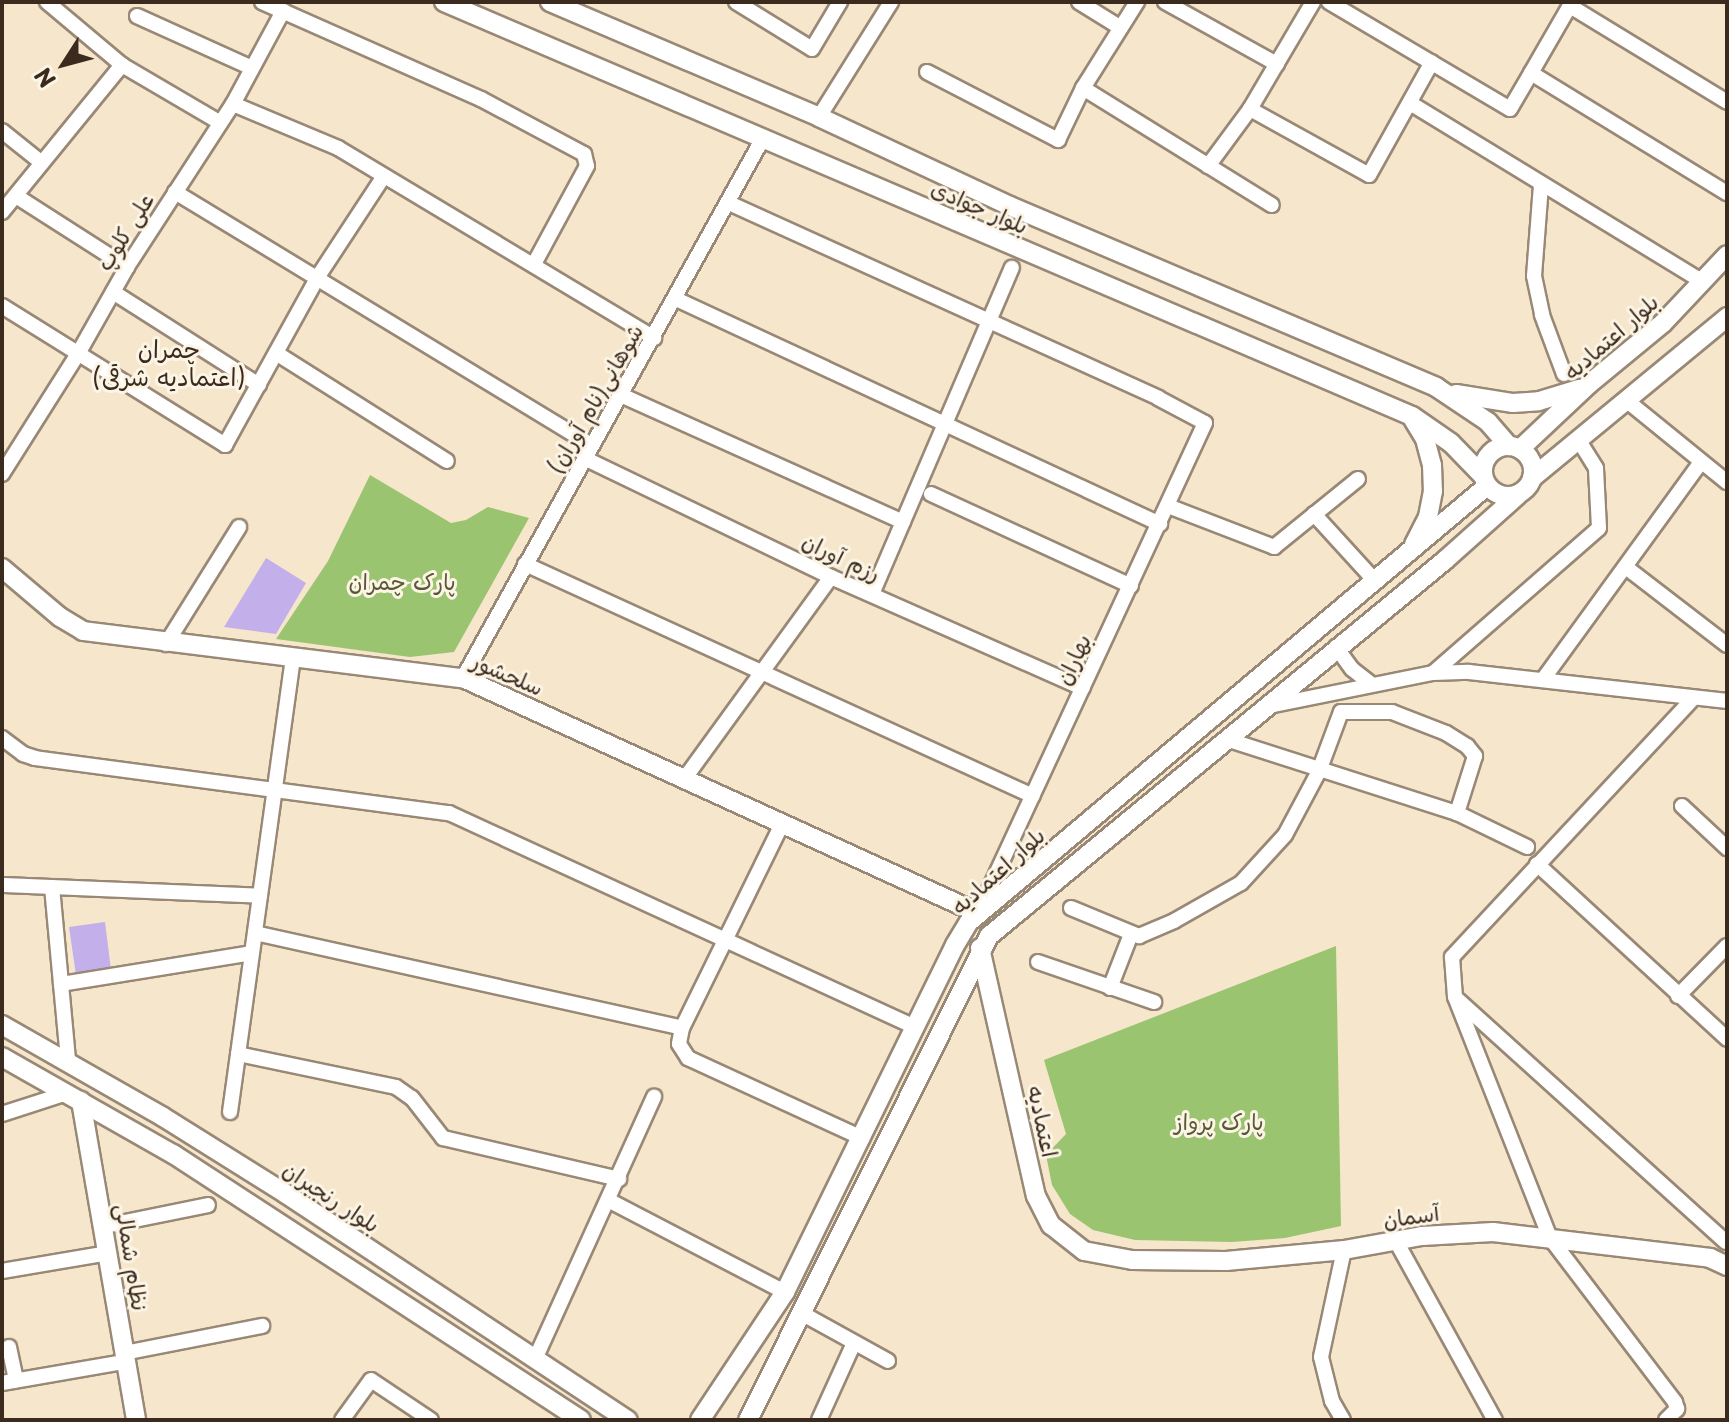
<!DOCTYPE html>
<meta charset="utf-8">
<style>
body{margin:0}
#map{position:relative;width:1729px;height:1422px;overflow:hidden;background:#f5e6cc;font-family:"Playpen Sans","Playpen Sans Arabic",sans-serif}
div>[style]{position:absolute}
.green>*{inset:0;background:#9bc471}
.building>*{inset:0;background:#c3b0ea}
.roads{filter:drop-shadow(2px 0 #988875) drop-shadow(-2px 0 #988875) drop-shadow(0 2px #988875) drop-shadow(0 -2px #988875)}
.street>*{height:14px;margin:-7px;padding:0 7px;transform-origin:7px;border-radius:7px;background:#fff}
.secondary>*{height:18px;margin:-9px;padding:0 9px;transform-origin:9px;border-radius:9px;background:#fff}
.secondary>.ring{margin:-9px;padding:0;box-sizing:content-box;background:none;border:18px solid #fff;border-radius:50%}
span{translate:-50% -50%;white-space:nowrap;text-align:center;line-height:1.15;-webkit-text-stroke:6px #fcf5e5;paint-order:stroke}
.street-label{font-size:22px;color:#3b2a1e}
.park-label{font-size:22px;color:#585837}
.neighbourhood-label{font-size:24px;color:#3b2a1e}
.frame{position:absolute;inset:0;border:4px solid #3b2a1e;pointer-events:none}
.north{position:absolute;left:24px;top:24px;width:80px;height:80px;-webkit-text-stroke:6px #fcf5e5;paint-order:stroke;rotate:234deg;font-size:22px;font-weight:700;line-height:32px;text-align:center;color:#3b2a1e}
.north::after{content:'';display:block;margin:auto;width:28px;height:36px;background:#3b2a1e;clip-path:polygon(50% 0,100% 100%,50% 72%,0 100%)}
</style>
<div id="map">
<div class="green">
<div style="clip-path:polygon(370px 475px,451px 523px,466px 520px,488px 507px,529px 518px,454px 652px,410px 657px,276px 639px,328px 561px)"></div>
<div style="clip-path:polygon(1336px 946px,1341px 1226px,1285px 1238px,1232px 1242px,1135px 1240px,1093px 1230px,1070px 1214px,1052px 1185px,1046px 1155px,1066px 1134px,1044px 1060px)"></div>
</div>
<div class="building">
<div style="clip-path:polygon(266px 558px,306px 583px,276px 634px,224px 627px)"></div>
<div style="clip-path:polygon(105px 922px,111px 970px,76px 975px,69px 927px)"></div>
</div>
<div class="roads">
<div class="street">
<div style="left:47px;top:2px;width:98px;rotate:40deg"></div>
<div style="left:122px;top:65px;width:113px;rotate:30.4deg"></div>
<div style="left:262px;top:2px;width:240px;rotate:23.9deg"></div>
<div style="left:481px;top:99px;width:117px;rotate:28.1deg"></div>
<div style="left:584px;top:154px;width:12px;rotate:76deg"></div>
<div style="left:587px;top:166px;width:111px;rotate:118.4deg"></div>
<div style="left:736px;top:2px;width:89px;rotate:31.7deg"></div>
<div style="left:812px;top:49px;width:55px;rotate:-59.2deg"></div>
<div style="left:1079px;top:2px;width:49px;rotate:31.8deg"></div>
<div style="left:1165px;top:2px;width:128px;rotate:29deg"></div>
<div style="left:1329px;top:2px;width:210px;rotate:30.6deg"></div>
<div style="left:1510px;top:109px;width:42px;rotate:-59.7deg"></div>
<div style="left:1531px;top:73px;width:230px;rotate:31.5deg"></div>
<div style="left:1570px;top:6px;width:184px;rotate:31.4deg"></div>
<div style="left:137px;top:16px;width:126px;rotate:24.3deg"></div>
<div style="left:927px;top:72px;width:148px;rotate:27.4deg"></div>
<div style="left:1058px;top:140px;width:58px;rotate:-64.3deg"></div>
<div style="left:1083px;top:88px;width:102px;rotate:-57.9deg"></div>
<div style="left:1531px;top:73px;width:82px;rotate:-60deg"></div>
<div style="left:1083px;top:88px;width:222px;rotate:31.8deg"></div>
<div style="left:1410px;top:103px;width:343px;rotate:31.4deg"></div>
<div style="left:233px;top:104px;width:114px;rotate:22.7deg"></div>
<div style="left:338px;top:148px;width:369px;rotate:31deg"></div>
<div style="left:1250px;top:109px;width:136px;rotate:29deg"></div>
<div style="left:1369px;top:175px;width:129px;rotate:-60.9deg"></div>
<div style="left:819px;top:117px;width:136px;rotate:-57.9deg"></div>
<div style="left:2px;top:131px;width:51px;rotate:38.7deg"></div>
<div style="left:1208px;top:166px;width:71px;rotate:-53.6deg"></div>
<div style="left:1250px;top:109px;width:124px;rotate:-59.5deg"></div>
<div style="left:1541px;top:185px;width:91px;rotate:94.4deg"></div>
<div style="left:1534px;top:276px;width:40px;rotate:78deg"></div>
<div style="left:1542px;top:315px;width:63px;rotate:69.6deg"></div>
<div style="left:175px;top:192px;width:488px;rotate:31.3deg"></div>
<div style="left:16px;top:196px;width:132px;rotate:32.6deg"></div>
<div style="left:729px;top:203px;width:471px;rotate:24.4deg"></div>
<div style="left:1158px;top:398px;width:53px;rotate:28deg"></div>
<div style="left:1205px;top:423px;width:538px;rotate:114.85deg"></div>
<div style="left:2px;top:212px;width:190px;rotate:-50.8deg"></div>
<div style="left:113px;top:292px;width:173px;rotate:32.5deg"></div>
<div style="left:676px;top:299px;width:534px;rotate:24.93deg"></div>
<div style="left:2px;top:306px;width:263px;rotate:31.9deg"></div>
<div style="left:225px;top:445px;width:191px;rotate:-61.1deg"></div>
<div style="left:317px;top:278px;width:122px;rotate:-56.7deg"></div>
<div style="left:276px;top:353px;width:202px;rotate:32.3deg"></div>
<div style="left:623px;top:396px;width:307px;rotate:24.2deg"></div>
<div style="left:1626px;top:400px;width:130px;rotate:39.1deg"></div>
<div style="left:584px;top:458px;width:274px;rotate:25.7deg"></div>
<div style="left:831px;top:577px;width:275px;rotate:23.8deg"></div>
<div style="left:2px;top:474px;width:144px;rotate:-57.7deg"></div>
<div style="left:79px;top:352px;width:98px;rotate:-60.5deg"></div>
<div style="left:127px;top:267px;width:194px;rotate:-57deg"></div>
<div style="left:233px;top:104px;width:106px;rotate:-61.7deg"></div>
<div style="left:931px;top:494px;width:220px;rotate:24.7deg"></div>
<div style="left:1168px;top:506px;width:114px;rotate:21.1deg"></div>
<div style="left:1274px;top:547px;width:108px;rotate:-39deg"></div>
<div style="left:1314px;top:514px;width:92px;rotate:47.6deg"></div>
<div style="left:525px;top:564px;width:558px;rotate:24.55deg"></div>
<div style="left:1627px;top:568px;width:126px;rotate:37.6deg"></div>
<div style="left:872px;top:594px;width:355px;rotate:-66.8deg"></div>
<div style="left:166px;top:644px;width:138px;rotate:-58deg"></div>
<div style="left:1336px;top:647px;width:27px;rotate:54deg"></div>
<div style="left:1352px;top:669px;width:24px;rotate:38deg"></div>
<div style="left:1433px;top:673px;width:220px;rotate:-41.1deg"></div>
<div style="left:1599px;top:528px;width:60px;rotate:-92.9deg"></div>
<div style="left:1596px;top:468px;width:32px;rotate:-122deg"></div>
<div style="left:463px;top:678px;width:616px;rotate:-60.94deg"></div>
<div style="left:1544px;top:678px;width:266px;rotate:-54deg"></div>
<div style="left:1269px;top:706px;width:167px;rotate:-11.4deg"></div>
<div style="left:1433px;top:673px;width:36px;rotate:-2deg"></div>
<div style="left:1469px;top:672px;width:260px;rotate:6.4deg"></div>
<div style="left:2px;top:738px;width:26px;rotate:37deg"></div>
<div style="left:23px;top:754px;width:13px;rotate:18deg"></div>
<div style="left:35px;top:758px;width:418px;rotate:7.6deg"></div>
<div style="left:449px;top:813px;width:513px;rotate:24.67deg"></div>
<div style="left:1229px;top:740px;width:239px;rotate:17.8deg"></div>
<div style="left:1457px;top:813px;width:78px;rotate:25.9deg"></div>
<div style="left:685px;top:778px;width:248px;rotate:-54deg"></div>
<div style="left:1682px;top:806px;width:62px;rotate:43deg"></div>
<div style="left:782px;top:824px;width:227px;rotate:116.1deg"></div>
<div style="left:682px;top:1028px;width:16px;rotate:101deg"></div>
<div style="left:679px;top:1044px;width:17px;rotate:57deg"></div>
<div style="left:688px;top:1058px;width:192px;rotate:24.7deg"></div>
<div style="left:1537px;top:864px;width:258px;rotate:42.6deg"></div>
<div style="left:2px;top:885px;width:258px;rotate:2.4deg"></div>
<div style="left:52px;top:887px;width:175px;rotate:84.7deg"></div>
<div style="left:1071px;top:908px;width:74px;rotate:22.4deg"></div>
<div style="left:1139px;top:936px;width:38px;rotate:-23deg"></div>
<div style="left:1174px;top:921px;width:77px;rotate:-29.6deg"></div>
<div style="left:1241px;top:883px;width:65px;rotate:-47.5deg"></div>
<div style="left:1285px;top:835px;width:72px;rotate:-62deg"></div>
<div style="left:1319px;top:771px;width:63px;rotate:-69.6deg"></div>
<div style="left:1341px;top:712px;width:51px"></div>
<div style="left:1392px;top:712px;width:58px;rotate:21.3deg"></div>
<div style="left:1446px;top:733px;width:25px;rotate:32deg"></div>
<div style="left:1467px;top:746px;width:13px;rotate:51deg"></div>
<div style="left:1475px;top:756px;width:60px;rotate:107.5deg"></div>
<div style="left:255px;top:933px;width:437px;rotate:12.5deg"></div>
<div style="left:1038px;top:962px;width:123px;rotate:19deg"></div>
<div style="left:61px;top:984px;width:193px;rotate:-9.2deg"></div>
<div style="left:1110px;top:988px;width:58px;rotate:-68.7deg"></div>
<div style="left:1678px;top:996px;width:70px;rotate:-45.6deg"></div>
<div style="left:1458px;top:1000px;width:361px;rotate:42.1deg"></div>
<div style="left:238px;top:1054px;width:161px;rotate:11.8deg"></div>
<div style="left:396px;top:1087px;width:19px;rotate:35deg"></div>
<div style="left:412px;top:1098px;width:51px;rotate:52.2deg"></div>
<div style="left:443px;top:1138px;width:181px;rotate:13.1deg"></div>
<div style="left:230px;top:1112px;width:457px;rotate:-82.1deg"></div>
<div style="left:2px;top:1114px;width:68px;rotate:-17.9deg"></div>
<div style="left:610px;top:1201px;width:197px;rotate:27.5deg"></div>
<div style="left:105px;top:1226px;width:105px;rotate:-11.5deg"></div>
<div style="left:1396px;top:1241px;width:205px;rotate:61.1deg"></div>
<div style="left:2px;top:1271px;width:108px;rotate:-9.6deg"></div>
<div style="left:803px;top:1314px;width:97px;rotate:28.9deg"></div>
<div style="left:9px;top:1347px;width:34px;rotate:78deg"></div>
<div style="left:124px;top:1353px;width:141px;rotate:-11.1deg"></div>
<div style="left:536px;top:1357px;width:286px;rotate:-65.6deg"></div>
<div style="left:2px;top:1383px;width:124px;rotate:-9.8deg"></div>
<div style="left:342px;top:1420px;width:49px;rotate:-54.1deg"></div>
<div style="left:371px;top:1380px;width:72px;rotate:33.7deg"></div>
<div style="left:819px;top:1420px;width:85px;rotate:-65.6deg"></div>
<div style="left:1343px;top:1420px;width:22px;rotate:-120deg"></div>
<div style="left:1332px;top:1401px;width:45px;rotate:-104deg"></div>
<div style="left:1321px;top:1357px;width:109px;rotate:-77.9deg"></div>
<div style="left:1666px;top:1420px;width:16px;rotate:-45deg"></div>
<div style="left:1677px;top:1409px;width:7px;rotate:-106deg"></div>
<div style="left:1675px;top:1402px;width:206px;rotate:-127.3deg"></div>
<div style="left:1550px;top:1238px;width:259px;rotate:-111.5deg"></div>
<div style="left:1455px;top:997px;width:40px;rotate:-94.3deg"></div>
<div style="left:1452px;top:957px;width:353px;rotate:-47deg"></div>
</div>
<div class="secondary">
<div style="left:444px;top:2px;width:1053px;rotate:23.16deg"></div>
<div style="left:1412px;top:416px;width:47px;rotate:34.7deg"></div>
<div style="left:1451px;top:443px;width:46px;rotate:45.9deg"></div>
<div style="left:550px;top:2px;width:293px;rotate:23.1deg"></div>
<div style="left:819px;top:117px;width:211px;rotate:25deg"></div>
<div style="left:1010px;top:206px;width:463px;rotate:23deg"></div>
<div style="left:1436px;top:387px;width:63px;rotate:33.9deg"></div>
<div style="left:1488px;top:422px;width:32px;rotate:49deg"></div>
<div style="left:1456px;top:394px;width:58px;rotate:9deg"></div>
<div style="left:1513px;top:403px;width:26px;rotate:-4deg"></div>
<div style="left:1539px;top:401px;width:42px;rotate:-16.7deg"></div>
<div style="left:1413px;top:419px;width:23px;rotate:59deg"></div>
<div style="left:1425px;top:439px;width:27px;rotate:75deg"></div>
<div style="left:1432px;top:465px;width:26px;rotate:88deg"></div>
<div style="left:1433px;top:491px;width:26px;rotate:101deg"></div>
<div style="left:1428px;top:517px;width:31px;rotate:117deg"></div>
<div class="ring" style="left:1483px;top:446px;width:32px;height:32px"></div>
<div style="left:1520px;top:449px;width:95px;rotate:-43.3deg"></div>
<div style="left:1589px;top:384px;width:96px;rotate:-39.5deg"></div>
<div style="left:1663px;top:323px;width:93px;rotate:-46.7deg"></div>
<div style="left:1532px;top:478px;width:253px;rotate:-39.5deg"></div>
<div style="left:2px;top:568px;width:76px;rotate:40.2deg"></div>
<div style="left:60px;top:617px;width:27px;rotate:31deg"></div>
<div style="left:83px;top:631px;width:383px;rotate:7.1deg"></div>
<div style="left:463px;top:678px;width:566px;rotate:24.53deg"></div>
<div style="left:980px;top:948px;width:254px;rotate:77.3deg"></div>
<div style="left:1036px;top:1196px;width:33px;rotate:63deg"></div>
<div style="left:1051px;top:1225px;width:42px;rotate:38.2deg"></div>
<div style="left:1084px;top:1251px;width:49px;rotate:10.6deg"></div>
<div style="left:1132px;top:1260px;width:94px;rotate:0.6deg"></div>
<div style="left:1226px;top:1261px;width:119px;rotate:-5.3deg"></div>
<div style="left:1344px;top:1250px;width:79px;rotate:-10.2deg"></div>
<div style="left:1422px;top:1236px;width:71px;rotate:-3.2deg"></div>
<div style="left:1493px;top:1232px;width:219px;rotate:6.8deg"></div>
<div style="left:1710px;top:1258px;width:19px;rotate:25deg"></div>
<div style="left:2px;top:1025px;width:185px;rotate:29.7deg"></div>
<div style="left:163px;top:1117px;width:145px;rotate:32deg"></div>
<div style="left:286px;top:1194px;width:410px;rotate:33.5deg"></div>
<div style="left:2px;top:1057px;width:197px;rotate:29.6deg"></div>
<div style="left:173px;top:1154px;width:487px;rotate:33.1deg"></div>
<div style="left:81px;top:1101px;width:324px;rotate:80.2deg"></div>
<div style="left:700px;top:1420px;width:154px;rotate:-56.4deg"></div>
<div style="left:785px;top:1292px;width:386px;rotate:-63.9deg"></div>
<div style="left:955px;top:945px;width:27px;rotate:-59deg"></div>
<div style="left:969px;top:922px;width:677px;rotate:-40.09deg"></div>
<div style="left:748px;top:1420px;width:541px;rotate:-63.53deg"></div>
<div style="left:989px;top:936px;width:590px;rotate:-39.49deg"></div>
<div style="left:1444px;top:561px;width:99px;rotate:-41.7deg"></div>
</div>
</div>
<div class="street-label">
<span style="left:980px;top:206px;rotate:23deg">بلوار جوادی</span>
<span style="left:124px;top:231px;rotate:-58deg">علی کلوپ</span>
<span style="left:1610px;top:336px;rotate:-41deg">بلوار اعتمادیه</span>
<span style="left:594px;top:398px;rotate:-60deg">شوهانی(نام آوران)</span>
<span style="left:842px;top:556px;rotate:25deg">رزم آوران</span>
<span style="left:1072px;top:659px;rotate:-65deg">بهاران</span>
<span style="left:508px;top:673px;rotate:23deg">سلحشور</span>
<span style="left:997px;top:870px;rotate:-42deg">بلوار اعتمادیه</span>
<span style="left:1044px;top:1121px;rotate:78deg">اعتمادیه</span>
<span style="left:332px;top:1196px;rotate:33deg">بلوار رنجبران</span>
<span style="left:1411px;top:1215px;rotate:-8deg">آسمان</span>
<span style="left:133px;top:1257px;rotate:81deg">نظام شمالی</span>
</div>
<div class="park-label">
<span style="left:402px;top:581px">پارک چمران</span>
<span style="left:1219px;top:1121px">پارک پرواز</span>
</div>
<div class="neighbourhood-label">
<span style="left:169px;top:363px">چمران<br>(اعتمادیه شرقی)</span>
</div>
<div class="frame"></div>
<div class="north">N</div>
</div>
